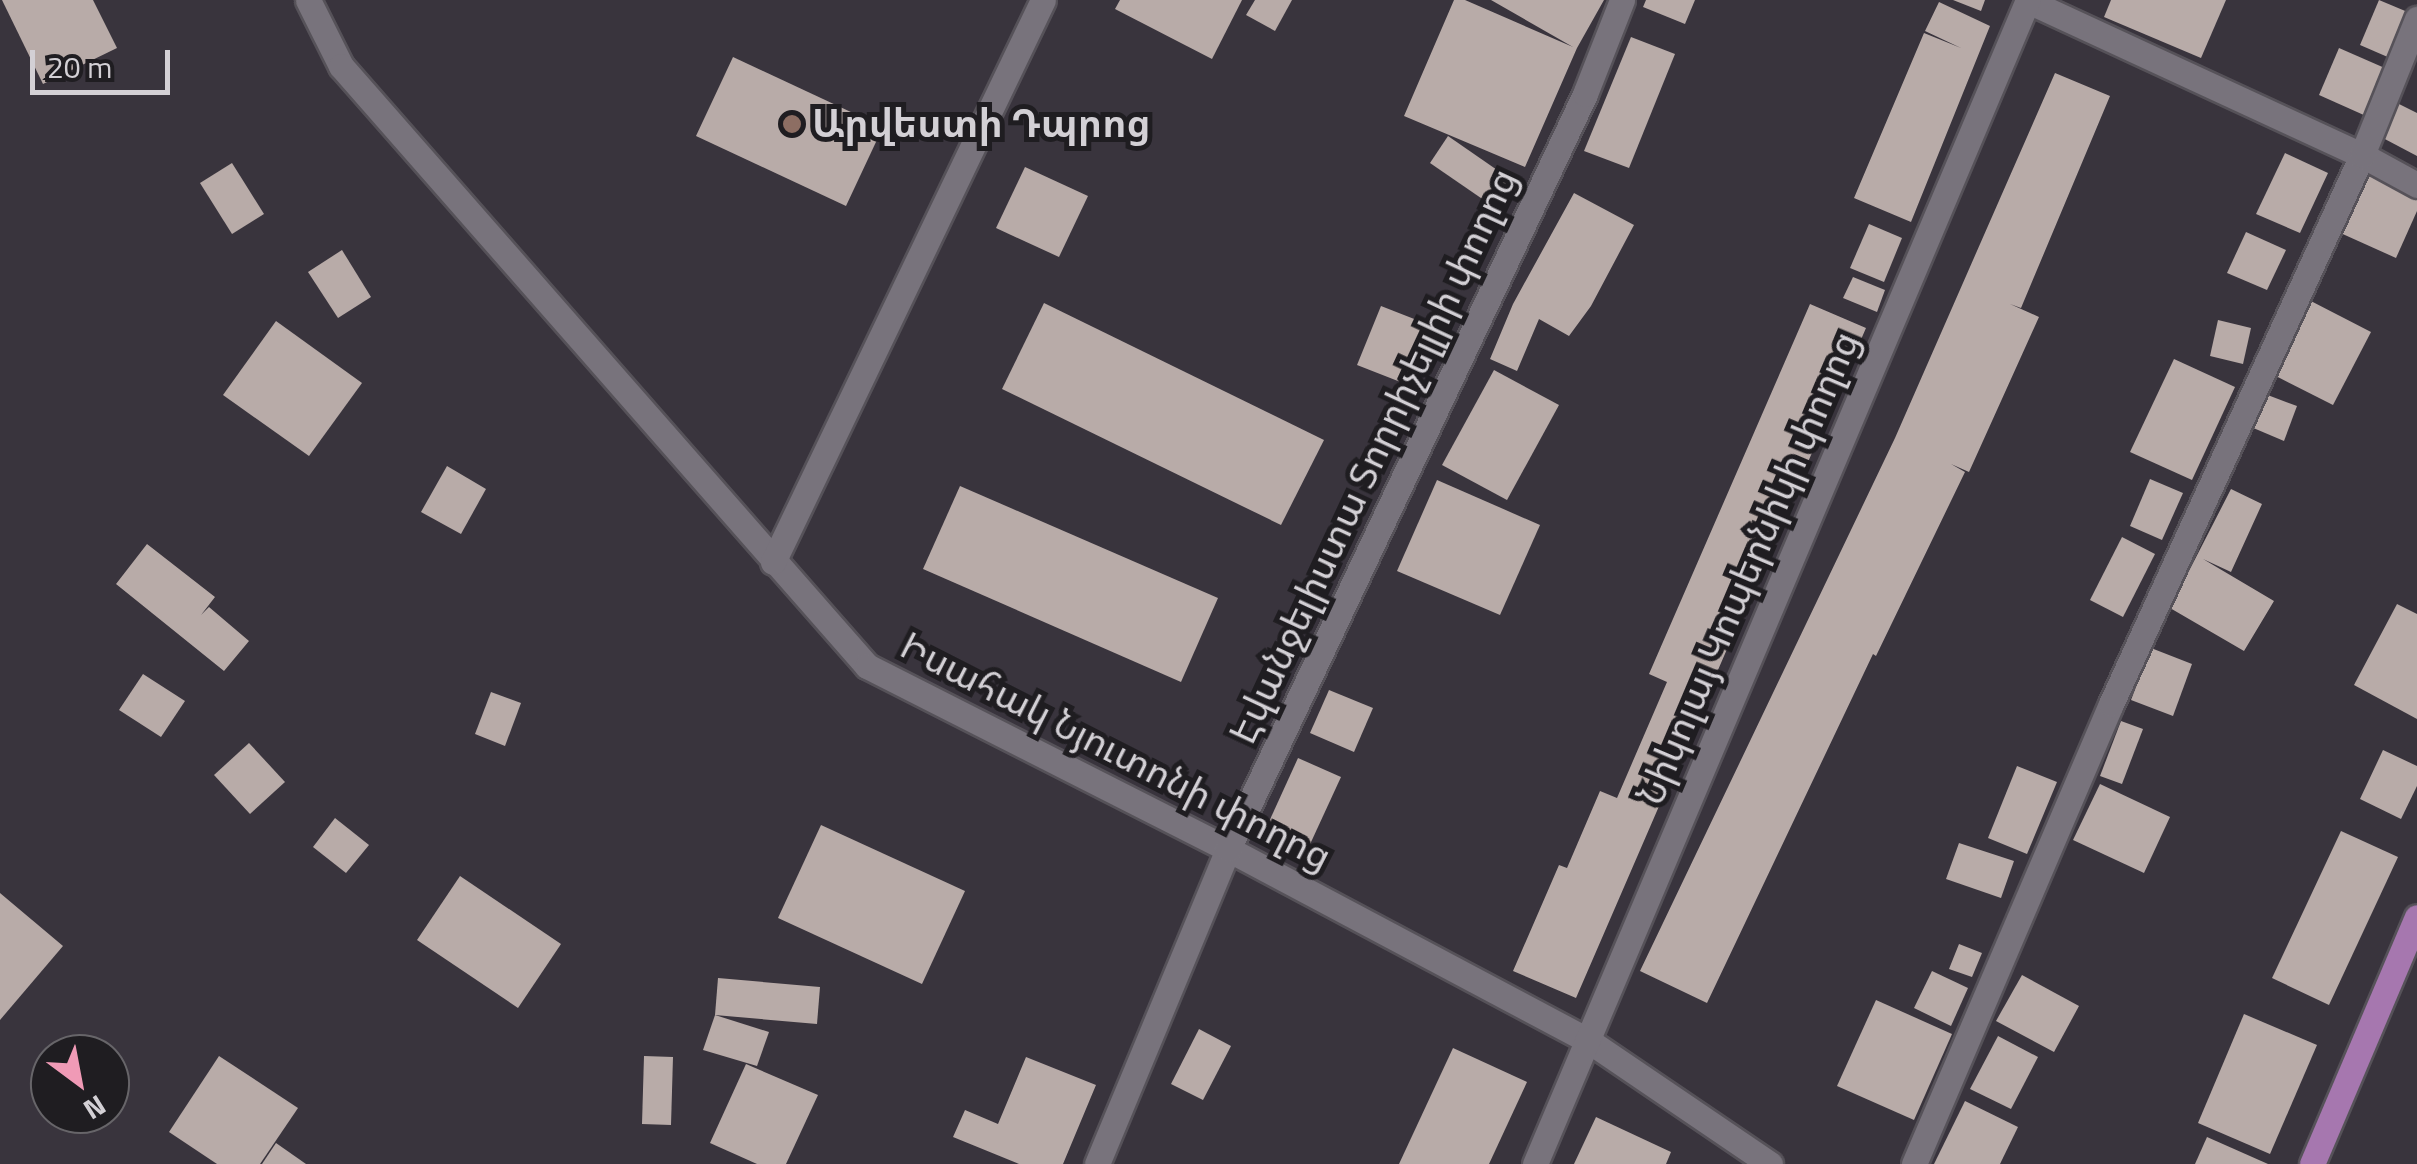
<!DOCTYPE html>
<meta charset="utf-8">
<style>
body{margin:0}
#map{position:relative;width:2417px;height:1164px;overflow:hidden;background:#39343d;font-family:"Titillium Web","Noto Sans Armenian",sans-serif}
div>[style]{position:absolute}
.building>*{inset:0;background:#b8aba8}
.roads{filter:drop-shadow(2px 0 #565259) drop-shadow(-2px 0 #565259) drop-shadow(0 2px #565259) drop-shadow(0 -2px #565259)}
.minor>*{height:25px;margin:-12.5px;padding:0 12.5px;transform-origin:12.5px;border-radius:12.5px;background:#78737c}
.major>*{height:25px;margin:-12.5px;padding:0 12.5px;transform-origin:12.5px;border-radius:12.5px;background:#a677af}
.dots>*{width:28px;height:28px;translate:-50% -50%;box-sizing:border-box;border:5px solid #1f1d21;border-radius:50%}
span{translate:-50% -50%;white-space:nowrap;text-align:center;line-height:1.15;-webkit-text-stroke:10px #1f1d21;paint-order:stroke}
.poi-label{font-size:38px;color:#d3d0d5;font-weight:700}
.left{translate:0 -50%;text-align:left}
.street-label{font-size:38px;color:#d3d0d5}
.north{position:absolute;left:30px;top:1034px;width:100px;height:100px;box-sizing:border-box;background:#1f1d21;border:2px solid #676569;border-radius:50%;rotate:148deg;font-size:28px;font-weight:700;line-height:40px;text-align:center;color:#d3d0d5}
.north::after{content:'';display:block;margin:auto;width:35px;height:45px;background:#f09ab6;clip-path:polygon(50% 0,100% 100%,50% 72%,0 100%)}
.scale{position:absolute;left:30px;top:50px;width:140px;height:45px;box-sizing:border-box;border:5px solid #d3d0d5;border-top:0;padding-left:12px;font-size:30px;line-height:35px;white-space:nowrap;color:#d3d0d5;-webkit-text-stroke:8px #1f1d21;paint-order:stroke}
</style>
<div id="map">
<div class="building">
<div style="clip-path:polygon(2px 0,93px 0,117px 48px,43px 84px)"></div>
<div style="clip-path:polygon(1120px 0,1242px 0,1212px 59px,1115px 9px)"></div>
<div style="clip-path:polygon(1255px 0,1292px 0,1275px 31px,1246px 15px)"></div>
<div style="clip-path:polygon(1454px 0,1465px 0,1573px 47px,1491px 0,1604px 0,1577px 48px,1525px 167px,1404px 116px)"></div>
<div style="clip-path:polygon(1646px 0,1695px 0,1685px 24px,1643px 7px)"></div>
<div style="clip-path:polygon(1953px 0,1985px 0,1981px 11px)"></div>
<div style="clip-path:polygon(2111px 0,2226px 0,2201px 58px,2104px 17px)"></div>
<div style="clip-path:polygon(2379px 0,2410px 13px,2390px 58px,2360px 45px)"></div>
<div style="clip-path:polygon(1939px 2px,1990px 26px,1911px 222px,1854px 198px,1924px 33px,1961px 48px,1925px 31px)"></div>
<div style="clip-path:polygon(1631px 37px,1675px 54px,1629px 168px,1584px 151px)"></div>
<div style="clip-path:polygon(2339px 48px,2387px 69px,2366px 116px,2319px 95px)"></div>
<div style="clip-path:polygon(733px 57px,883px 127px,846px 206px,696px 136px)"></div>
<div style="clip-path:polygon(2055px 73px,2110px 96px,2021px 308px,2010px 304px,2039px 317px,1969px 472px,1951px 464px,1965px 472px,1876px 656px,1873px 654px,1707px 1003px,1640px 971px,1895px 438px)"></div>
<div style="clip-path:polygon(2399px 104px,2417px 113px,2417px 156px,2381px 137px)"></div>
<div style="clip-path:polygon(1448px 136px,1513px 181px,1494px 207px,1430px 163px)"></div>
<div style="clip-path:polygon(2285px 153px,2328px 173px,2300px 233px,2256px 214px)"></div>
<div style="clip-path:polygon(232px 163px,264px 214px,232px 234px,200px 183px)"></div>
<div style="clip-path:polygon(1025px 167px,1088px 196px,1059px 257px,996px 228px)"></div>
<div style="clip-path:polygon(2363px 173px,2417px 196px,2417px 211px,2396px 258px,2336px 231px)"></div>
<div style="clip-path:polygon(1574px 193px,1634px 225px,1591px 306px,1569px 336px,1539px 319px,1517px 371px,1490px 359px,1513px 304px)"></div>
<div style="clip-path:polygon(1869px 224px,1902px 238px,1884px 282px,1850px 268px)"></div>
<div style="clip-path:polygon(2246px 232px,2286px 250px,2267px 290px,2227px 273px)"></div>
<div style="clip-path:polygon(342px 250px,371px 297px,338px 318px,308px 272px)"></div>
<div style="clip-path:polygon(1853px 277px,1885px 290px,1877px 312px,1843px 298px)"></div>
<div style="clip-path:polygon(2307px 299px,2371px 332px,2333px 405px,2270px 373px)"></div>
<div style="clip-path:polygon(1044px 303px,1324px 440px,1281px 525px,1002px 389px)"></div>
<div style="clip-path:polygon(1810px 304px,1866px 328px,1576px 998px,1513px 971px,1559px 865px,1567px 868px,1600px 791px,1617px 798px,1667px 682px,1649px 674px)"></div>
<div style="clip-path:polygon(1381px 306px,1427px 324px,1403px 383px,1357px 365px)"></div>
<div style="clip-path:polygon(2218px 320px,2251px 328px,2243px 364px,2210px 356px)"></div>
<div style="clip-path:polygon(276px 321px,362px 383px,309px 456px,223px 395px)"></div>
<div style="clip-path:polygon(2174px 359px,2235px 387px,2192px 480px,2130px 452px)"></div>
<div style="clip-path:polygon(1494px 370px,1559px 405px,1507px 500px,1442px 465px)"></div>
<div style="clip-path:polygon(2265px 394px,2297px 406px,2284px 441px,2251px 427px)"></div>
<div style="clip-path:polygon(447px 466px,486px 489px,461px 534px,421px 512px)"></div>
<div style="clip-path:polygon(2150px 479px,2183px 493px,2162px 540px,2130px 526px)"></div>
<div style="clip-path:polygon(1437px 480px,1540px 525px,1500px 615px,1397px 571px)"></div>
<div style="clip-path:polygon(960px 486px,1218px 598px,1181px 682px,923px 569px)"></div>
<div style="clip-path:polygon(2231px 489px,2262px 504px,2231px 572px,2203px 559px,2274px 601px,2244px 651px,2170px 608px)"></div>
<div style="clip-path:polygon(2122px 537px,2155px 554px,2123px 617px,2090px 600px)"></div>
<div style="clip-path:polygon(147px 544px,215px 597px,201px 615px,209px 607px,249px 641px,224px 671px,116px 584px)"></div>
<div style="clip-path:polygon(2397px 604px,2417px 614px,2417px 719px,2354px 685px)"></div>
<div style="clip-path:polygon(2151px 648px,2192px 664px,2173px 716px,2131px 700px)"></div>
<div style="clip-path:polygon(143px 674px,185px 701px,161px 737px,119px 710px)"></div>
<div style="clip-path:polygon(1329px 690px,1373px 708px,1354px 752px,1310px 733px)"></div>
<div style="clip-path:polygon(491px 692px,521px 703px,505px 746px,475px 734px)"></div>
<div style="clip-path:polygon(2121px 721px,2143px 729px,2122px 784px,2100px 776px)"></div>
<div style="clip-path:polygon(249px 743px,285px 782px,250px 814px,214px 775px)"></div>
<div style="clip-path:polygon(2383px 750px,2417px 766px,2417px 786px,2401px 819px,2360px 799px)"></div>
<div style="clip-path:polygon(1298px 758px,1341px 777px,1306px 853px,1263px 835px)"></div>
<div style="clip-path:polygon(2017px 766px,2057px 782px,2027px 854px,1988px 838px)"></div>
<div style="clip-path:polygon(2100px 784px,2170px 817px,2144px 873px,2073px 840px)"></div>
<div style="clip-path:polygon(335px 818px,369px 845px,346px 873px,313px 847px)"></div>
<div style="clip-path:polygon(821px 825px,965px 891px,922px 984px,778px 918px)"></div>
<div style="clip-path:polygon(2341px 831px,2398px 857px,2329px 1005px,2272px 978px)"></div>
<div style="clip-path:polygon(1959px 843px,2014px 861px,2001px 898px,1946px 879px)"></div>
<div style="clip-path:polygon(460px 876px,561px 944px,518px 1008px,417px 940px)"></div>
<div style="clip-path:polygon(0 893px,63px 946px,0 1020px)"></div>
<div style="clip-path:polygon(1959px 944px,1982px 953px,1972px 977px,1949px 969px)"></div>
<div style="clip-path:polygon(1932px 971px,1968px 988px,1951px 1026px,1914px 1008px)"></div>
<div style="clip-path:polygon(2022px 975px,2079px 1006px,2054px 1052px,1996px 1021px)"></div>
<div style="clip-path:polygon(718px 978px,820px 987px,817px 1024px,715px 1015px)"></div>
<div style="clip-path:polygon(1876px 1000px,1952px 1034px,1914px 1120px,1837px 1086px)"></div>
<div style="clip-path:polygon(2244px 1014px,2317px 1045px,2270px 1154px,2198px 1123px)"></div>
<div style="clip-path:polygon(715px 1015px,769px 1032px,757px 1066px,703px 1050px)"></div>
<div style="clip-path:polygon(1199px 1029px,1231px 1046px,1203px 1100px,1171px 1084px)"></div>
<div style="clip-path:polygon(1998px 1036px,2038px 1057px,2011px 1109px,1970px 1089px)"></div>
<div style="clip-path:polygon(1453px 1048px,1527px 1082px,1489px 1164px,1399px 1164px)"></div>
<div style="clip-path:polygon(219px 1056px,298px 1108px,260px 1164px,217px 1164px,169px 1132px)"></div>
<div style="clip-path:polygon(644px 1056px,673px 1057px,671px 1125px,642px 1124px)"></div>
<div style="clip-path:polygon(1026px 1057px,1096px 1085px,1063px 1164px,1019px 1164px,953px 1137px,965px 1110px,998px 1124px)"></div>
<div style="clip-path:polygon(746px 1064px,818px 1095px,786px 1164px,757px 1164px,710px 1143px)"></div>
<div style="clip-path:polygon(1965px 1101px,2018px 1127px,2000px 1164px,1934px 1164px)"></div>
<div style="clip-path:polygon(1596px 1117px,1671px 1152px,1666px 1164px,1574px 1164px)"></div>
<div style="clip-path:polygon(2207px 1137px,2268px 1164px,2195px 1164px)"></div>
<div style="clip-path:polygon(276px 1143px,306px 1164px,262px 1164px)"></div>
</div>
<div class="roads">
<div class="minor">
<div style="left:308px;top:0;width:74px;rotate:63.4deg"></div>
<div style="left:341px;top:66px;width:798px;rotate:48.76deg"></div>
<div style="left:867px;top:666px;width:405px;rotate:26.9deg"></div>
<div style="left:1228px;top:849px;width:409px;rotate:28deg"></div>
<div style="left:1589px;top:1041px;width:219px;rotate:34.2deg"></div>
<div style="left:2028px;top:1px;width:368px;rotate:24.8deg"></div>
<div style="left:2362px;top:155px;width:63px;rotate:28.6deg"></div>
<div style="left:773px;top:562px;width:623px;rotate:-64.34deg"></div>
<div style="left:1097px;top:1164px;width:341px;rotate:-67.4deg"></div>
<div style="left:1228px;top:849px;width:835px;rotate:-64.69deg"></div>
<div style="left:1585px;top:94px;width:101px;rotate:-68.5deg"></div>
<div style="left:1535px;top:1164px;width:1264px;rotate:-67.05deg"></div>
<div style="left:1914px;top:1164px;width:500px;rotate:-66.82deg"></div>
<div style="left:2111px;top:704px;width:604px;rotate:-65.43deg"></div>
<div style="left:2362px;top:155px;width:147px;rotate:-68deg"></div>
</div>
<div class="major">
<div style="left:2312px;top:1164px;width:268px;rotate:-67deg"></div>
</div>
</div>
<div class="dots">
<div style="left:792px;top:124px;background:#8d6e63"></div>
</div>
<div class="poi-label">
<span class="left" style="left:812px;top:124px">Արվեստի Դպրոց</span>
</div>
<div class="street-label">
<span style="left:1373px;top:456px;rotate:-65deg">Էվանջելիստա Տորրիչելլիի փողոց</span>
<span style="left:1748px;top:568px;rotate:-67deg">Նիկոլայ Կոպերնիկի փողոց</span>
<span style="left:1116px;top:751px;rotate:27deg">Իսահակ Նյուտոնի փողոց</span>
</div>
<div class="north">N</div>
<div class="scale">20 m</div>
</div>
